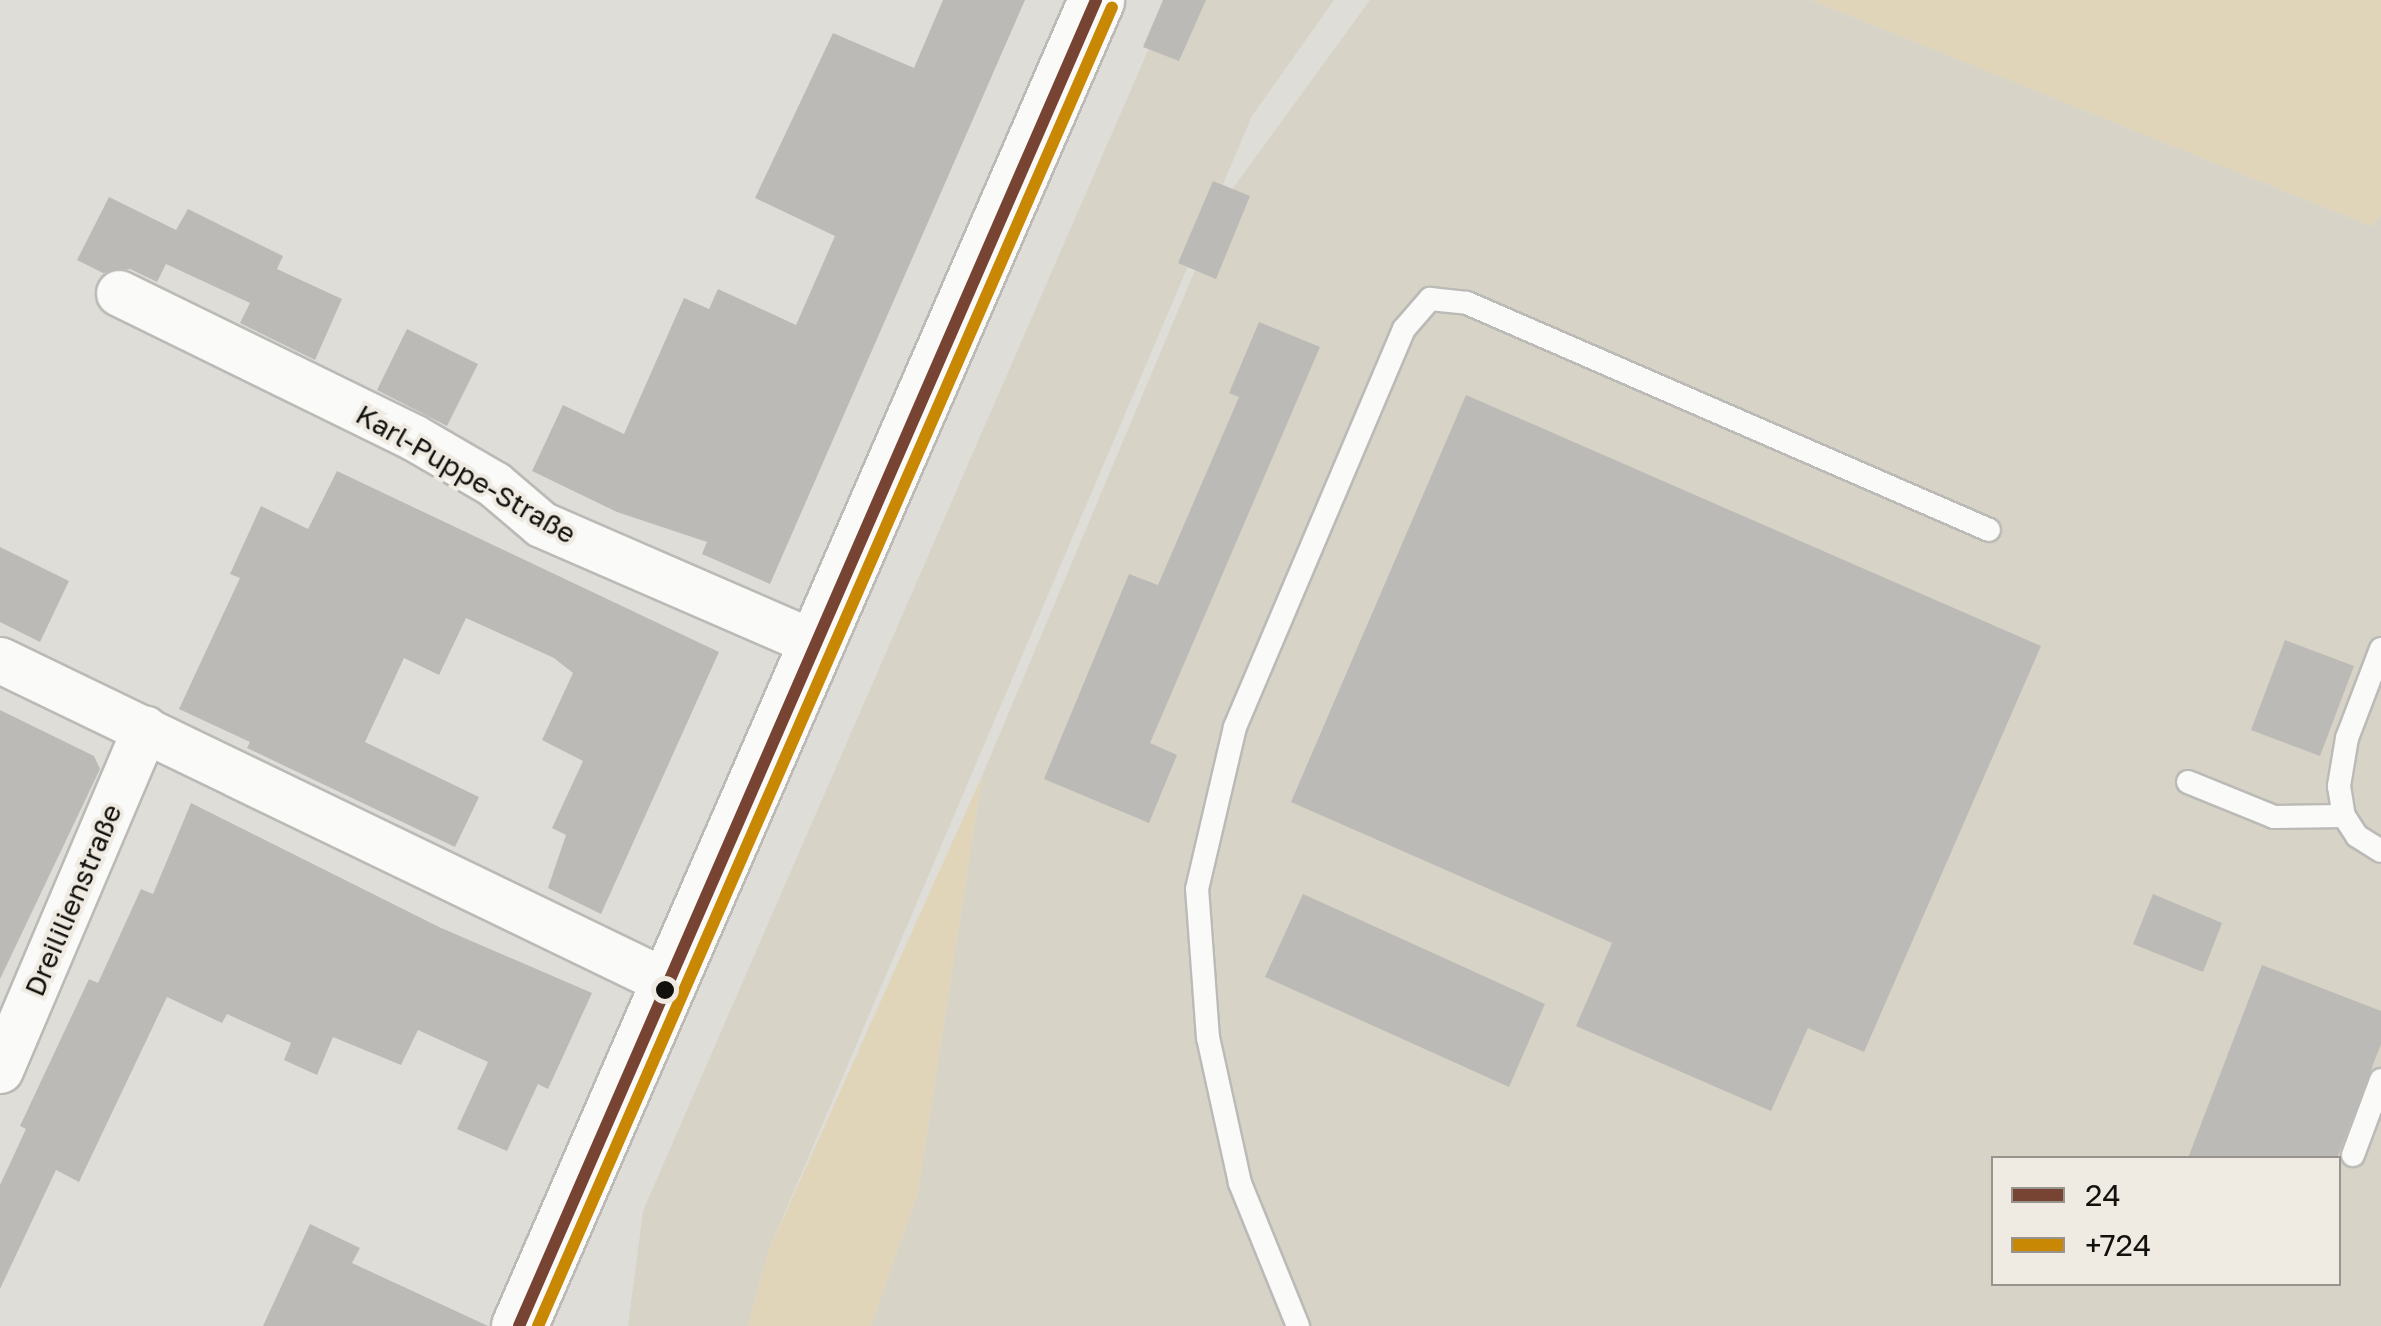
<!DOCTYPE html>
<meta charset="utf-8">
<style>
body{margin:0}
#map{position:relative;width:2381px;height:1326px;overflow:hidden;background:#dfddd8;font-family:"Golos Text",sans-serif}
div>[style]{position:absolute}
.built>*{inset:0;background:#d7d3c7}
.green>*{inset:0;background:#e0d5b8}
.building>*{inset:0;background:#bcbab6}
.roads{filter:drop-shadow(2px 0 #bbbab6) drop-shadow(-2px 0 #bbbab6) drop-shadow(0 2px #bbbab6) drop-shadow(0 -2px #bbbab6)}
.service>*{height:22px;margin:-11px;padding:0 11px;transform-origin:11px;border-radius:11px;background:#fafaf9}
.minor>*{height:45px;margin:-22.5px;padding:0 22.5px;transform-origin:22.5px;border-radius:22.5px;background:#fafaf9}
.secondary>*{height:55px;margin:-27.5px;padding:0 27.5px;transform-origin:27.5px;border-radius:27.5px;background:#fafaf9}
.bus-1>*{height:12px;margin:-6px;padding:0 6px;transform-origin:6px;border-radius:6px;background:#774332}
.bus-2>*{height:12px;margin:-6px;padding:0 6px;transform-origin:6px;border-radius:6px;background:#c98803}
.dots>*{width:28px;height:28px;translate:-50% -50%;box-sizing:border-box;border:5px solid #efebe2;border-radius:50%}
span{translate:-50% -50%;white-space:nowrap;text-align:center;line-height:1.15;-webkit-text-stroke:8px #efebe2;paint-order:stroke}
.street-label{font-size:28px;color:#12110e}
.legend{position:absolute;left:1991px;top:1156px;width:350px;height:130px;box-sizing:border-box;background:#efebe2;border:2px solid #97948d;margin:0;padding:12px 18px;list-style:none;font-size:30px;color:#12110e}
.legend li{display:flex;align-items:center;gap:20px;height:50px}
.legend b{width:50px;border:2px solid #97948d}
</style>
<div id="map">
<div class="built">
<div style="clip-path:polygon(1170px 0,1334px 0,1252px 116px,768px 1252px,748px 1326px,628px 1326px,643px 1211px)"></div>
<div style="clip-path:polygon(evenodd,1370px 0,1811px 0,2371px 226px,2381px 215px,2381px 1326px,871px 1326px,918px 1192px,982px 776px,1225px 199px,1370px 0,1994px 1158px,2338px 1158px,2338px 1284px,1994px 1284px,1994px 1158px)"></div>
</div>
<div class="green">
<div style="clip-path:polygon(1811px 0,2381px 0,2381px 215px,2371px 226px)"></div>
<div style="clip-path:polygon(982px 776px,918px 1192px,871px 1326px,748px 1326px,768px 1252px)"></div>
</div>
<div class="building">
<div style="clip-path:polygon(943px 0,1025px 0,770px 584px,702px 554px,707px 542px,617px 512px,532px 471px,563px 405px,624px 434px,684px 298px,709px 309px,718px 289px,796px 325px,835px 236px,755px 198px,833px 33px,914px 68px)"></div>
<div style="clip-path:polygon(1163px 0,1206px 0,1179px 61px,1143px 47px)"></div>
<div style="clip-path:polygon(1213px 181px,1250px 196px,1216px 279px,1178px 263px)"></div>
<div style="clip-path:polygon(109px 197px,176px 230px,188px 209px,283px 256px,277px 269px,342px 299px,315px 360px,240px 323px,250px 303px,166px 264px,157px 282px,130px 269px,103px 273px,77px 260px)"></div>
<div style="clip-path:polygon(1259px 322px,1320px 347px,1150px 743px,1177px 755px,1149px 823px,1044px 779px,1129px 574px,1158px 585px,1239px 397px,1229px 393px)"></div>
<div style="clip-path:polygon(407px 329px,478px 364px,447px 426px,377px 390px)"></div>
<div style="clip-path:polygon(1466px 395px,2041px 646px,1864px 1052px,1808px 1028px,1771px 1111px,1576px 1026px,1612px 943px,1291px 802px)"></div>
<div style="clip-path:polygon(337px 471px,719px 652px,601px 914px,548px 888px,566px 835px,552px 828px,583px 761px,542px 740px,573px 673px,554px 658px,466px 618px,439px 675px,404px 658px,365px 742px,479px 797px,455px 847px,247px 748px,250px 742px,179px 709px,240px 578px,230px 574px,261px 506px,308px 529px)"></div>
<div style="clip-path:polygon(0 547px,69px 581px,40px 642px,0 622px)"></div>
<div style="clip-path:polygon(2285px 640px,2354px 666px,2320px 756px,2251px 730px)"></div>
<div style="clip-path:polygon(0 710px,94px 756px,100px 769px,0 979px)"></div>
<div style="clip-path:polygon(191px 803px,439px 927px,592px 993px,548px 1089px,538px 1084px,507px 1151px,457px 1129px,488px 1062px,418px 1030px,401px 1065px,333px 1037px,317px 1075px,284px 1060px,291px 1043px,227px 1014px,222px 1023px,167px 997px,79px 1182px,56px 1170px,0 1289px,0 1185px,26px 1129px,20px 1126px,89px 979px,98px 983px,141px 889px,153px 894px)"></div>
<div style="clip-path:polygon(1303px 894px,1545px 1004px,1509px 1087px,1265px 977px)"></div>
<div style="clip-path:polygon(2153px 894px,2222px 923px,2203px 972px,2133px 944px)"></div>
<div style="clip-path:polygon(2262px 965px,2381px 1011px,2381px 1044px,2337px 1158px,2188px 1158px)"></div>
<div style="clip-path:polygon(310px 1224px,360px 1248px,352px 1263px,488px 1326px,263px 1326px)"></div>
</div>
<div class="roads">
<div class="service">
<div style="left:2381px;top:649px;width:95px;rotate:110.9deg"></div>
<div style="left:2347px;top:738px;width:49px;rotate:99.5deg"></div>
<div style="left:2339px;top:786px;width:30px;rotate:81deg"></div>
<div style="left:2344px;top:816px;width:24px;rotate:57deg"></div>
<div style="left:2357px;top:836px;width:28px;rotate:32deg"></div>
<div style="left:2188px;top:782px;width:93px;rotate:22.1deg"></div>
<div style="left:2274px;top:817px;width:70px;rotate:-0.8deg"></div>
<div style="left:2353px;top:1155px;width:80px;rotate:-69.5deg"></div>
<div style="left:1298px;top:1326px;width:154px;rotate:-112.1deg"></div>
<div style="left:1240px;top:1183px;width:148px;rotate:-102.4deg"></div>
<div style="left:1208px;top:1038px;width:149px;rotate:-94.2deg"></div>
<div style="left:1197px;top:889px;width:166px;rotate:-76.8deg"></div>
<div style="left:1235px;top:727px;width:432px;rotate:-67deg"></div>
<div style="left:1404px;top:329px;width:40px;rotate:-49deg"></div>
<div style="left:1430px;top:299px;width:37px;rotate:6deg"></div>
<div style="left:1467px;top:303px;width:569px;rotate:23.5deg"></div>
</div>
<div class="minor">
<div style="left:119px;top:293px;width:327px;rotate:26.1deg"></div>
<div style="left:413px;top:437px;width:94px;rotate:30.1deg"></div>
<div style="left:494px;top:484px;width:62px;rotate:40.4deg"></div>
<div style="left:541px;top:524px;width:303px;rotate:23.5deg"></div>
<div style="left:0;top:660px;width:741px;rotate:25.77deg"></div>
<div style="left:0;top:1070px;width:371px;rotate:-67deg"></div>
</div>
<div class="secondary">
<div style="left:519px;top:1326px;width:1446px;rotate:-66.48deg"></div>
</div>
</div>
<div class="bus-1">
<div style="left:519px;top:1326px;width:1446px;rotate:-66.48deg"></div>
</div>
<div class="bus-2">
<div style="left:538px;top:1326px;width:1438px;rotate:-66.48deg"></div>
</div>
<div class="dots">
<div style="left:665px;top:990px;background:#12110e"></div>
</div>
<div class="street-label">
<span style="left:466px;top:474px;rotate:30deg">Karl-Puppe-Straße</span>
<span style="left:73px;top:900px;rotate:-67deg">Dreililienstraße</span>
</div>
<ul class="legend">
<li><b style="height:12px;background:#774332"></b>24</li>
<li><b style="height:12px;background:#c98803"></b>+724</li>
</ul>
</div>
